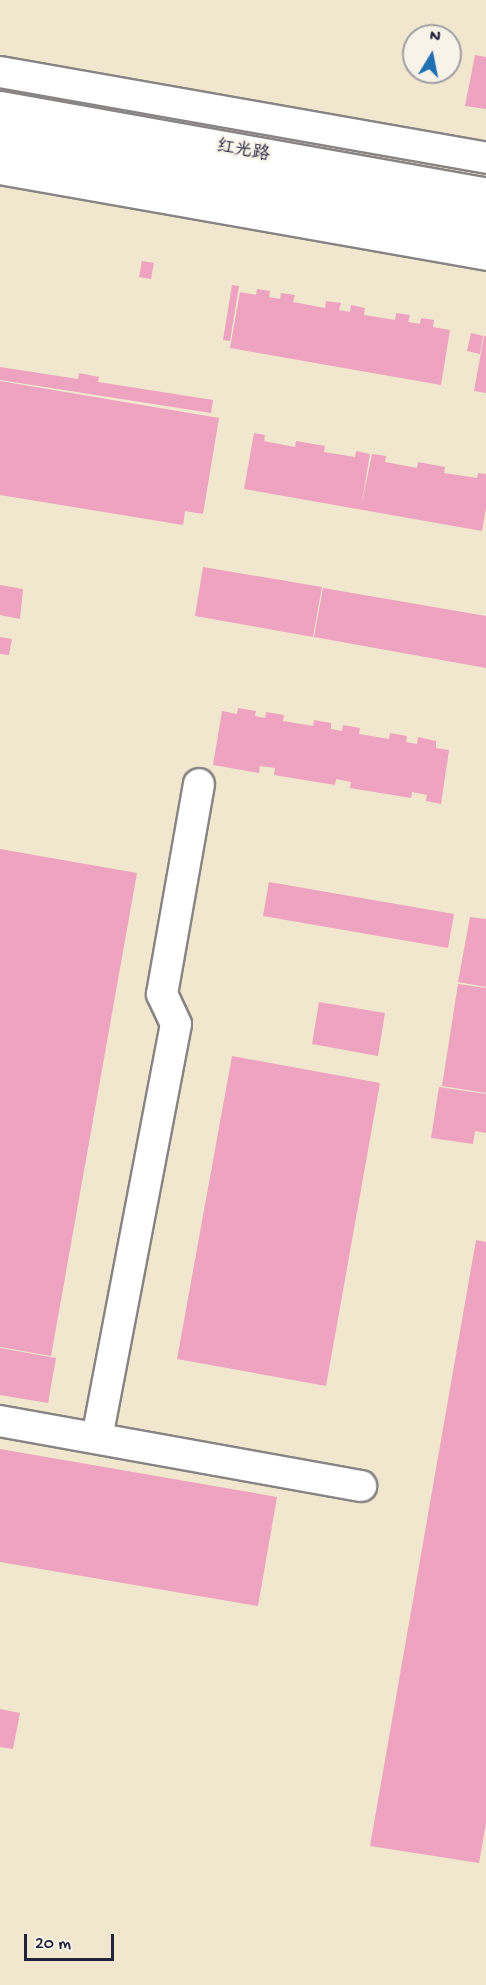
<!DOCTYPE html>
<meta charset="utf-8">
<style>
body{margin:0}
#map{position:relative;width:486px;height:1985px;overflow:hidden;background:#f0e7ce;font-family:"Gochi Hand","LXGW WenKai TC",sans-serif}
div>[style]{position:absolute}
.building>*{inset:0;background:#eea3c1}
.roads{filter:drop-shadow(2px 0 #898484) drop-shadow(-2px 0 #898484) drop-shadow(0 2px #898484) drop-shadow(0 -2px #898484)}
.street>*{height:30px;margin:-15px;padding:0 15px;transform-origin:15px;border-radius:15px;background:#fff}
.secondary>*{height:33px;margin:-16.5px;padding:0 16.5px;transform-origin:16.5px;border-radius:16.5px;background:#fff}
span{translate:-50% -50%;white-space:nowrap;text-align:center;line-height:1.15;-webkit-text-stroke:5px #f7f3e8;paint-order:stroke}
.street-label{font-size:18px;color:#22223b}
.north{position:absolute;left:402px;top:24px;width:60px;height:60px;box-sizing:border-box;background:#f7f3e8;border:2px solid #a29fa3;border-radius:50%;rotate:10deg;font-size:16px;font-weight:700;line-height:24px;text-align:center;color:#22223b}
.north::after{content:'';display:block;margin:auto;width:21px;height:27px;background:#1f6fb2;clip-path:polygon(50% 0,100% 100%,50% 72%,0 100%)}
.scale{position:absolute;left:24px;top:1934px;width:90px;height:27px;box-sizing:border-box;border:3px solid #22223b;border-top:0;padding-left:8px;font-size:18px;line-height:21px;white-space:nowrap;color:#22223b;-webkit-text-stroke:4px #f7f3e8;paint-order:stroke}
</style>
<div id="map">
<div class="building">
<div style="clip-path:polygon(475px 55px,486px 57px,486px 109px,465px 106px)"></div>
<div style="clip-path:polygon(142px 261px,154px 263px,151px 279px,139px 277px)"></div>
<div style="clip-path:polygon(232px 285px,239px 286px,230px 341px,223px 340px)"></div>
<div style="clip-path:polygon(257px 289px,270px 291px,269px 297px,280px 299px,281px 293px,295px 295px,293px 302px,325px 308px,326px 301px,341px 303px,339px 310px,350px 312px,351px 305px,365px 308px,364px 315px,395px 320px,396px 313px,410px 315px,408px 322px,420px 324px,421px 318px,434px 320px,433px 327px,450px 330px,441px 385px,230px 348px,240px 292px,256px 295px)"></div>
<div style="clip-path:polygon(471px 333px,483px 336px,480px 354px,467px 351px)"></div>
<div style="clip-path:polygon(484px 336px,486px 336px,486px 393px,474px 391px)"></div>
<div style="clip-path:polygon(0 367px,78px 379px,79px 373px,99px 377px,98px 382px,213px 400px,211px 413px,0 380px)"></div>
<div style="clip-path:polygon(0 381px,219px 418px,203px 514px,185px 511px,183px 525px,0 495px)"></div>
<div style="clip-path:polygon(254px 433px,265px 435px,264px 441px,295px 447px,296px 441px,325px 446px,324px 452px,355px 457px,356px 451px,370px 454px,361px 507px,372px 454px,386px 456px,385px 462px,417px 468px,418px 462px,445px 467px,444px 473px,477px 478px,478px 473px,486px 474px,486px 508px,482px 531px,244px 489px)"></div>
<div style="clip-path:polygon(203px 567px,322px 587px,313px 637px,195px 616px)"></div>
<div style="clip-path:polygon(0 585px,23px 589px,20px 619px,0 615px)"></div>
<div style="clip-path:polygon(323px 588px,486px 616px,486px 668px,314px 637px)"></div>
<div style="clip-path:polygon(0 637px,12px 639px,9px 655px,0 654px)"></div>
<div style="clip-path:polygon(238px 708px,256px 711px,255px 716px,265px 718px,266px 712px,284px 715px,283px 721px,313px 726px,314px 720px,331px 723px,331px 729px,342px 731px,343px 725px,360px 728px,359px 734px,389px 739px,390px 733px,407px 736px,406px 742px,417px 744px,418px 737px,436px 741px,436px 748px,449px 750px,441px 804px,426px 801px,427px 795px,412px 792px,411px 798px,350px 788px,351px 782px,336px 779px,335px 785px,274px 775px,275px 768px,260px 766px,259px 773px,213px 765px,222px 711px,237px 714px)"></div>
<div style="clip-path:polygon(0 849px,137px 873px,51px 1356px,0 1347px)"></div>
<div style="clip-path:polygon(269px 882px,454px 914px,448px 948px,263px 916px)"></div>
<div style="clip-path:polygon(470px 917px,486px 919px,486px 987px,458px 982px)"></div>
<div style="clip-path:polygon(458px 984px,486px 988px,486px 1093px,442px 1086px)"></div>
<div style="clip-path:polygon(319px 1002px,385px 1013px,378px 1056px,312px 1044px)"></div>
<div style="clip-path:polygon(232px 1056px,380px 1083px,326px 1386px,177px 1359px)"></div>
<div style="clip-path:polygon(439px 1087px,486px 1094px,486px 1133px,475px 1131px,473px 1144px,431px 1138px)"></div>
<div style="clip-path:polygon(476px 1240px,486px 1242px,486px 1823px,479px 1863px,370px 1846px)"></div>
<div style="clip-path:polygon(0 1348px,56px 1358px,48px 1403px,0 1395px)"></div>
<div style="clip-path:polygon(0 1449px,277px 1497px,258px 1606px,0 1562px)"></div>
<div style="clip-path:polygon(0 1709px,20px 1713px,13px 1749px,0 1747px)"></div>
</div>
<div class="roads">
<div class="street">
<div style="left:0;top:72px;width:494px;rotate:10deg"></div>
<div style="left:0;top:169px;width:494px;rotate:10deg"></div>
<div style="left:0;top:1421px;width:367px;rotate:10.2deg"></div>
<div style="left:97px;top:1438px;width:421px;rotate:-79.2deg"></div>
<div style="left:176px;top:1024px;width:33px;rotate:-115deg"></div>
<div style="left:162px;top:994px;width:213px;rotate:-80deg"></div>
</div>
<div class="secondary">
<div style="left:0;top:108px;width:494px;rotate:10.1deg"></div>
<div style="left:0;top:140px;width:494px;rotate:10deg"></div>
</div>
</div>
<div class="street-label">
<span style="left:243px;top:152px;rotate:10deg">红光路</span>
</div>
<div class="north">N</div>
<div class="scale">20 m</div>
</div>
